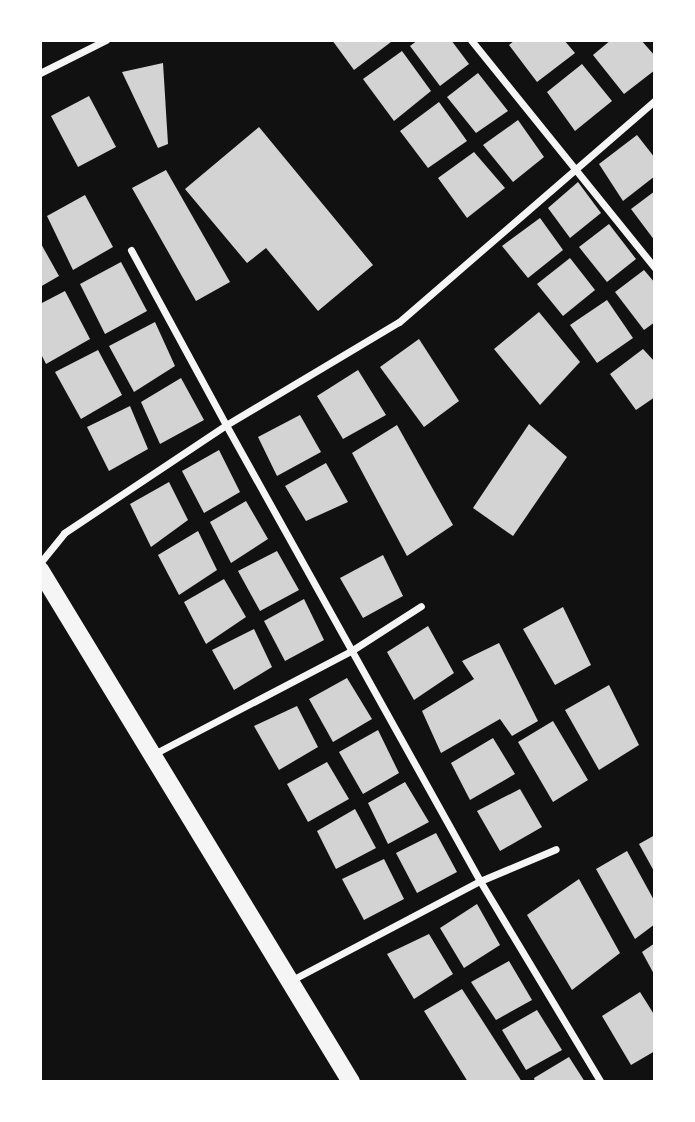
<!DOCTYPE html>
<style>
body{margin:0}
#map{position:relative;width:695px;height:1122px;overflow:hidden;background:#111;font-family:Signika,sans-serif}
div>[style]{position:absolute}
.building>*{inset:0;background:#d3d3d3}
.minor>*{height:7px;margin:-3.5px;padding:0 3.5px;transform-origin:3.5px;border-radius:3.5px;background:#f5f5f5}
.primary>*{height:18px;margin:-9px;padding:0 9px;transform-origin:9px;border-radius:9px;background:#f5f5f5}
span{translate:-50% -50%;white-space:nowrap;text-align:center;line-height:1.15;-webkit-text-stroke:5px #fff;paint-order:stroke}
.frame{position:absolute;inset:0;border:42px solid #fff;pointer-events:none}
</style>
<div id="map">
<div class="building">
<div style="clip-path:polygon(332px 40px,389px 40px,391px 42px,354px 70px)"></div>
<div style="clip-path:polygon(418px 40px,451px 40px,469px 64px,440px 86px,410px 46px)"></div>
<div style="clip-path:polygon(515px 40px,564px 40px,575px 53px,537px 82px,509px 45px)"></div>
<div style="clip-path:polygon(611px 40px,641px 40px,655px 56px,655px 70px,624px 94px,593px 55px)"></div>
<div style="clip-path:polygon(402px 51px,431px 91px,394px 121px,363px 79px)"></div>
<div style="clip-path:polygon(163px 63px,168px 144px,158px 148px,122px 72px)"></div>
<div style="clip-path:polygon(582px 64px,612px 101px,575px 131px,547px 92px)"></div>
<div style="clip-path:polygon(478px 73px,508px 111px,476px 133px,447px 97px)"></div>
<div style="clip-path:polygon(89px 96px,116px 147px,78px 167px,51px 116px)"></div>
<div style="clip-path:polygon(439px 102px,467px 141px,428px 168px,400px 131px)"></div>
<div style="clip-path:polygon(518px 120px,544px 157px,513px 182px,483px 145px)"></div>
<div style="clip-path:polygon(259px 127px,373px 265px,318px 311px,266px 248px,247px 263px,185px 189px)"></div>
<div style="clip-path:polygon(637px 135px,655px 158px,655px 176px,623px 201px,599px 164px)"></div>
<div style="clip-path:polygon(474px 152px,505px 188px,467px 218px,438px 178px)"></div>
<div style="clip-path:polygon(166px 170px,230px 282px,196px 301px,132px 188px)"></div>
<div style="clip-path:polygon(578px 182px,601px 213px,570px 238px,548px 208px)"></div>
<div style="clip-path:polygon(655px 191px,655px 241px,631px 209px)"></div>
<div style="clip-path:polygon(85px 195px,113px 247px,73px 270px,47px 216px)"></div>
<div style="clip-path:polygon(540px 218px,563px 250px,528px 278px,502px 246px)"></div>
<div style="clip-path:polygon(609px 224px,636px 259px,607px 282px,579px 247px)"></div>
<div style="clip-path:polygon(40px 242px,59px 276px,40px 287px)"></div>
<div style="clip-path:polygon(570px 258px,595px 290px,563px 316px,537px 284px)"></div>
<div style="clip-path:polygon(121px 262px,147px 311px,105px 334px,80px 284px)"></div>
<div style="clip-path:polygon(644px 270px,655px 283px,655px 322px,644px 330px,615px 292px)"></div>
<div style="clip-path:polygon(65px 291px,90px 339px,46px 364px,40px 352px,40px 304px)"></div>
<div style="clip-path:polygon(607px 300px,633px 338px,597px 363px,570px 325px)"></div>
<div style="clip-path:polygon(539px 312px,580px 362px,540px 405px,494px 349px)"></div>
<div style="clip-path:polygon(155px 322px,175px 366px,134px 392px,109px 346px)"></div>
<div style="clip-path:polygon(419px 339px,459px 401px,424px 427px,380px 367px)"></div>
<div style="clip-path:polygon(643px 349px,655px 362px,655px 397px,636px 410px,610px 374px)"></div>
<div style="clip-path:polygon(98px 350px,122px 395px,81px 419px,55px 372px)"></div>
<div style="clip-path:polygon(358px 370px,386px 415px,343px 439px,317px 396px)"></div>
<div style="clip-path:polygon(181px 378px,204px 420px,160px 444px,141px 402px)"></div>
<div style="clip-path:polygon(130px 406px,148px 449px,109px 471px,87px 427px)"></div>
<div style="clip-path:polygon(300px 415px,321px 452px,277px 476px,258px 437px)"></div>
<div style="clip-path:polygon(529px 424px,567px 457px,513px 536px,473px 508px)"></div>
<div style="clip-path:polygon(397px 425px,453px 525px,407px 556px,352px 453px)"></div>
<div style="clip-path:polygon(219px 450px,240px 492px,204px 513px,182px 471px)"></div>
<div style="clip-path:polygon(326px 463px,348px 502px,306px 521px,285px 486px)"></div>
<div style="clip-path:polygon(169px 482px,188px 520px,151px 547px,130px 504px)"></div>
<div style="clip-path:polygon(246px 501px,268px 539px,231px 563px,210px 522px)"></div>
<div style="clip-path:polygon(198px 531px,217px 570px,179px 595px,158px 555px)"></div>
<div style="clip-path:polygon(277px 551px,299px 590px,260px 611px,238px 571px)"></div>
<div style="clip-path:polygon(383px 555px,403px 596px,363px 618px,340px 578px)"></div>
<div style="clip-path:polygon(224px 579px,246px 617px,206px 644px,184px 602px)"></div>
<div style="clip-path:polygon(304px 599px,324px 640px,285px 661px,264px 621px)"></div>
<div style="clip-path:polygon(563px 607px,591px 665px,555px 685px,523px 629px)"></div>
<div style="clip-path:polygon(428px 626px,454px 673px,414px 700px,387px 652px)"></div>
<div style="clip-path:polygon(254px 629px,272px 667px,234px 690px,212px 650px)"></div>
<div style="clip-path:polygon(499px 643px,538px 721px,512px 736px,500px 719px,441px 753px,422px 711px,474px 679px,462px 661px)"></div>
<div style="clip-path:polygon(347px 678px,372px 719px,333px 742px,309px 699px)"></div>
<div style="clip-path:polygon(609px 685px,639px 745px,599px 770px,565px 710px)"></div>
<div style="clip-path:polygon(297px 706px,318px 747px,279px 770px,254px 726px)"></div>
<div style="clip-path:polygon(553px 721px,588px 780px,553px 802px,518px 742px)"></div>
<div style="clip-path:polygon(378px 730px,399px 773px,363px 794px,339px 752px)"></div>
<div style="clip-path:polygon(493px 738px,515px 774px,470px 800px,451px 763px)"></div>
<div style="clip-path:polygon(327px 762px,349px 799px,308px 822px,287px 784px)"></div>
<div style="clip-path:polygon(405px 782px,429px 822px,388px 844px,368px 803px)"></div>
<div style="clip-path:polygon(520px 789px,542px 827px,500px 851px,477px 811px)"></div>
<div style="clip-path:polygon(355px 809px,376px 848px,336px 869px,317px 831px)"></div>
<div style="clip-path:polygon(436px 833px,457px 872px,417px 893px,396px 853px)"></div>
<div style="clip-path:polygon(655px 835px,655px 873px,639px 844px)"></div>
<div style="clip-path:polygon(627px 851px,655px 902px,655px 924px,635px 939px,596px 869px)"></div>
<div style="clip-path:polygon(384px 859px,404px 899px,364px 920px,342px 879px)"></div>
<div style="clip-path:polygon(579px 879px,620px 953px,572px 990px,527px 915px)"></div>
<div style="clip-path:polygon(477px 904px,500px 945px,464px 968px,440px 928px)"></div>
<div style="clip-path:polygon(429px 934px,453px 974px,414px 999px,387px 954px)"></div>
<div style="clip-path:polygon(655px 943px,655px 976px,642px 952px)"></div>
<div style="clip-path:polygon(509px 961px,532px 1000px,496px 1020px,471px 982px)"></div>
<div style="clip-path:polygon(462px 989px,522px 1082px,468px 1082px,424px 1011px)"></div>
<div style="clip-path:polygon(640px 992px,655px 1016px,655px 1051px,631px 1065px,602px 1016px)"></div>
<div style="clip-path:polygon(537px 1010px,562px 1050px,526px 1070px,502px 1030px)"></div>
<div style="clip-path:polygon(569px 1057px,585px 1082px,535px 1082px,534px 1078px)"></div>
</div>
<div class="minor">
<div style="left:471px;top:40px;width:293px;rotate:51.1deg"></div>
<div style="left:40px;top:73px;width:74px;rotate:-26.6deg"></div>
<div style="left:131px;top:250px;width:199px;rotate:61.5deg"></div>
<div style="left:226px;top:425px;width:201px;rotate:-30.8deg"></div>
<div style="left:399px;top:322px;width:339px;rotate:-40.9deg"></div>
<div style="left:40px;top:563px;width:38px;rotate:-51deg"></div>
<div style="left:64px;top:533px;width:195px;rotate:-33.7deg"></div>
<div style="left:226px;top:425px;width:522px;rotate:60.88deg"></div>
<div style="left:480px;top:881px;width:235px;rotate:59deg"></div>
<div style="left:152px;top:755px;width:225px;rotate:-27.6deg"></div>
<div style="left:351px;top:651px;width:83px;rotate:-32.7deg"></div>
<div style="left:290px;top:981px;width:215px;rotate:-27.8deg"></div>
<div style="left:480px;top:881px;width:82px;rotate:-22.8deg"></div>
</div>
<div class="primary">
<div style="left:40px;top:570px;width:599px;rotate:58.72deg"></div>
</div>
<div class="frame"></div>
</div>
